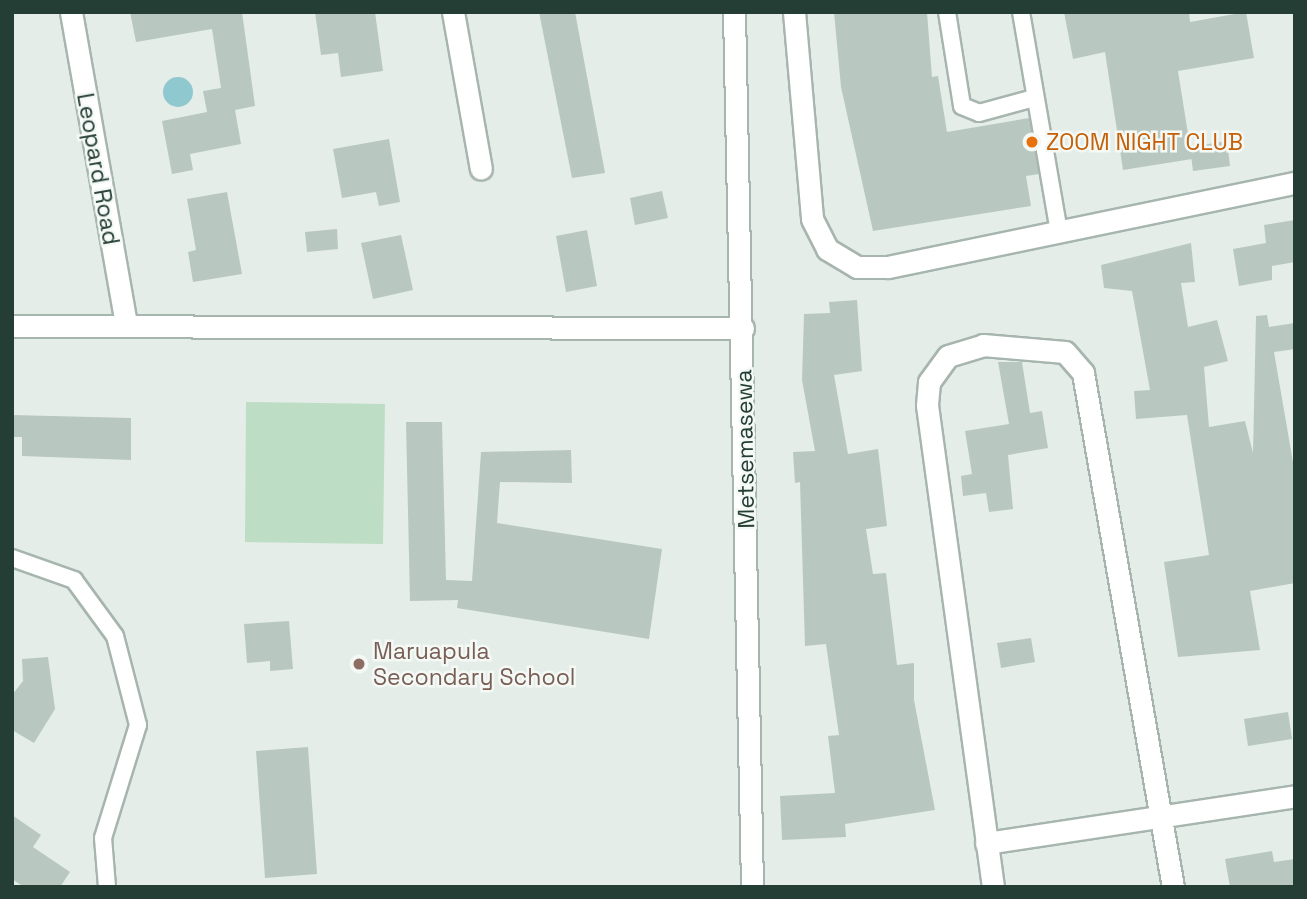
<!DOCTYPE html>
<style>
body{margin:0}
#map{position:relative;width:1307px;height:899px;overflow:hidden;background:#e4ede8;font-family:"Space Grotesk",sans-serif}
div>[style]{position:absolute}
.green>*{inset:0;background:#beddc5}
.water>*{inset:0;background:#8fc8cf}
.round{border-radius:50%}
.building>*{inset:0;background:#b9c7c1}
.roads{filter:drop-shadow(2px 0 #a7b5af) drop-shadow(-2px 0 #a7b5af) drop-shadow(0 2px #a7b5af) drop-shadow(0 -2px #a7b5af)}
.lane>*{height:16px;margin:-8px;padding:0 8px;transform-origin:8px;border-radius:8px;background:#fff}
.street>*{height:21px;margin:-10.5px;padding:0 10.5px;transform-origin:10.5px;border-radius:10.5px;background:#fff}
.secondary>*{height:21px;margin:-10.5px;padding:0 10.5px;transform-origin:10.5px;border-radius:10.5px;background:#fff}
.dots>*{width:19px;height:19px;translate:-50% -50%;box-sizing:border-box;border:4px solid #f4f9f6;border-radius:50%}
span{translate:-50% -50%;white-space:nowrap;text-align:center;line-height:1.15;-webkit-text-stroke:5px #f4f9f6;paint-order:stroke}
.food-label{font-size:23px;color:#c56008}
.left{translate:0 -50%;text-align:left}
.street-label{font-size:23px;color:#243d35}
.education-label{font-size:23px;color:#785e54}
.frame{position:absolute;inset:0;border:14px solid #243d35;pointer-events:none}
</style>
<div id="map">
<div class="green">
<div style="clip-path:polygon(246px 402px,385px 404px,383px 544px,245px 542px)"></div>
</div>
<div class="water">
<div class="round" style="left:163px;top:77px;width:30px;height:30px"></div>
</div>
<div class="building">
<div style="clip-path:polygon(130px 12px,242px 12px,255px 106px,235px 110px,241px 144px,190px 154px,193px 170px,172px 174px,162px 121px,207px 112px,203px 91px,221px 88px,212px 29px,136px 42px)"></div>
<div style="clip-path:polygon(315px 12px,375px 12px,383px 71px,341px 77px,338px 53px,321px 55px)"></div>
<div style="clip-path:polygon(539px 12px,575px 12px,605px 173px,572px 178px)"></div>
<div style="clip-path:polygon(834px 12px,927px 12px,932px 77px,938px 76px,947px 132px,1029px 118px,1039px 174px,1026px 176px,1031px 206px,873px 231px,841px 87px)"></div>
<div style="clip-path:polygon(1064px 12px,1189px 12px,1190px 22px,1246px 12px,1254px 58px,1178px 71px,1192px 159px,1123px 170px,1105px 52px,1073px 59px)"></div>
<div style="clip-path:polygon(389px 139px,400px 202px,379px 206px,376px 192px,342px 198px,333px 149px)"></div>
<div style="clip-path:polygon(1227px 141px,1230px 166px,1193px 171px,1190px 147px)"></div>
<div style="clip-path:polygon(662px 191px,668px 218px,635px 225px,630px 198px)"></div>
<div style="clip-path:polygon(227px 192px,242px 274px,193px 282px,188px 252px,196px 250px,187px 199px)"></div>
<div style="clip-path:polygon(1295px 220px,1295px 262px,1272px 266px,1272px 280px,1239px 286px,1233px 249px,1266px 243px,1264px 225px)"></div>
<div style="clip-path:polygon(337px 229px,338px 249px,307px 252px,305px 232px)"></div>
<div style="clip-path:polygon(587px 230px,597px 286px,566px 292px,556px 236px)"></div>
<div style="clip-path:polygon(401px 235px,413px 290px,373px 299px,361px 243px)"></div>
<div style="clip-path:polygon(1191px 243px,1195px 282px,1181px 283px,1188px 327px,1217px 320px,1228px 361px,1204px 367px,1209px 427px,1245px 421px,1253px 453px,1256px 316px,1267px 315px,1269px 327px,1295px 323px,1295px 349px,1274px 352px,1295px 474px,1295px 583px,1250px 591px,1260px 650px,1178px 657px,1164px 562px,1209px 555px,1187px 415px,1136px 419px,1134px 391px,1150px 390px,1132px 291px,1104px 288px,1101px 265px)"></div>
<div style="clip-path:polygon(857px 300px,862px 371px,834px 375px,848px 454px,878px 449px,887px 526px,866px 529px,873px 574px,886px 573px,897px 665px,914px 663px,914px 700px,935px 810px,845px 824px,846px 837px,782px 840px,780px 796px,835px 793px,828px 736px,839px 735px,826px 644px,805px 646px,800px 482px,795px 483px,793px 452px,815px 451px,802px 380px,804px 314px,830px 313px,829px 302px)"></div>
<div style="clip-path:polygon(998px 362px,1022px 362px,1030px 413px,1042px 411px,1048px 448px,1008px 455px,1013px 509px,989px 512px,986px 493px,963px 496px,961px 476px,972px 474px,965px 431px,1009px 424px)"></div>
<div style="clip-path:polygon(12px 415px,131px 418px,131px 460px,22px 456px,22px 437px,12px 437px)"></div>
<div style="clip-path:polygon(406px 422px,442px 422px,446px 580px,472px 581px,481px 452px,571px 450px,572px 483px,500px 482px,497px 523px,662px 549px,649px 639px,457px 608px,458px 600px,410px 601px)"></div>
<div style="clip-path:polygon(289px 621px,293px 669px,270px 671px,270px 661px,247px 663px,244px 624px)"></div>
<div style="clip-path:polygon(1031px 638px,1035px 662px,1001px 668px,997px 643px)"></div>
<div style="clip-path:polygon(48px 657px,55px 709px,34px 743px,12px 730px,12px 695px,23px 681px,22px 659px)"></div>
<div style="clip-path:polygon(1288px 712px,1292px 739px,1248px 746px,1244px 719px)"></div>
<div style="clip-path:polygon(308px 747px,317px 874px,265px 878px,256px 751px)"></div>
<div style="clip-path:polygon(12px 815px,41px 835px,33px 847px,70px 872px,60px 887px,24px 887px,12px 879px)"></div>
<div style="clip-path:polygon(1272px 851px,1274px 862px,1295px 859px,1295px 887px,1230px 887px,1225px 859px)"></div>
</div>
<div class="roads">
<div class="lane">
<div style="left:947px;top:12px;width:95px;rotate:80.9deg"></div>
<div style="left:962px;top:106px;width:18px;rotate:22deg"></div>
<div style="left:979px;top:113px;width:57px;rotate:-15.3deg"></div>
<div style="left:1021px;top:12px;width:222px;rotate:80.2deg"></div>
<div style="left:12px;top:558px;width:66px;rotate:19.5deg"></div>
<div style="left:74px;top:580px;width:69px;rotate:53.8deg"></div>
<div style="left:115px;top:636px;width:92px;rotate:75.5deg"></div>
<div style="left:138px;top:725px;width:118px;rotate:107.2deg"></div>
<div style="left:103px;top:838px;width:49px;rotate:85.3deg"></div>
</div>
<div class="street">
<div style="left:71px;top:12px;width:318px;rotate:80deg"></div>
<div style="left:453px;top:12px;width:159px;rotate:79.9deg"></div>
<div style="left:794px;top:12px;width:208px;rotate:85deg"></div>
<div style="left:812px;top:219px;width:34px;rotate:63deg"></div>
<div style="left:827px;top:249px;width:35px;rotate:31deg"></div>
<div style="left:857px;top:267px;width:31px"></div>
<div style="left:888px;top:267px;width:416px;rotate:-11.7deg"></div>
<div style="left:12px;top:326px;width:731px;rotate:0.16deg"></div>
<div style="left:986px;top:843px;width:313px;rotate:-8.6deg"></div>
<div style="left:993px;top:887px;width:486px;rotate:-97.8deg"></div>
<div style="left:927px;top:405px;width:23px;rotate:-85deg"></div>
<div style="left:929px;top:382px;width:32px;rotate:-54deg"></div>
<div style="left:948px;top:356px;width:37px;rotate:-17deg"></div>
<div style="left:983px;top:345px;width:82px;rotate:4.9deg"></div>
<div style="left:1065px;top:352px;width:28px;rotate:49deg"></div>
<div style="left:1083px;top:373px;width:522px;rotate:80.07deg"></div>
</div>
<div class="secondary">
<div style="left:734px;top:12px;width:875px;rotate:88.82deg"></div>
</div>
</div>
<div class="dots">
<div style="left:1032px;top:142px;background:#e8710a"></div>
<div style="left:359px;top:664px;background:#8d6e63"></div>
</div>
<div class="food-label">
<span class="left" style="left:1046px;top:142px">ZOOM NIGHT CLUB</span>
</div>
<div class="street-label">
<span style="left:98px;top:169px;rotate:80deg">Leopard Road</span>
<span style="left:745px;top:449px;rotate:-91deg">Metsemasewa</span>
</div>
<div class="education-label">
<span class="left" style="left:373px;top:664px">Maruapula<br>Secondary School</span>
</div>
<div class="frame"></div>
</div>
